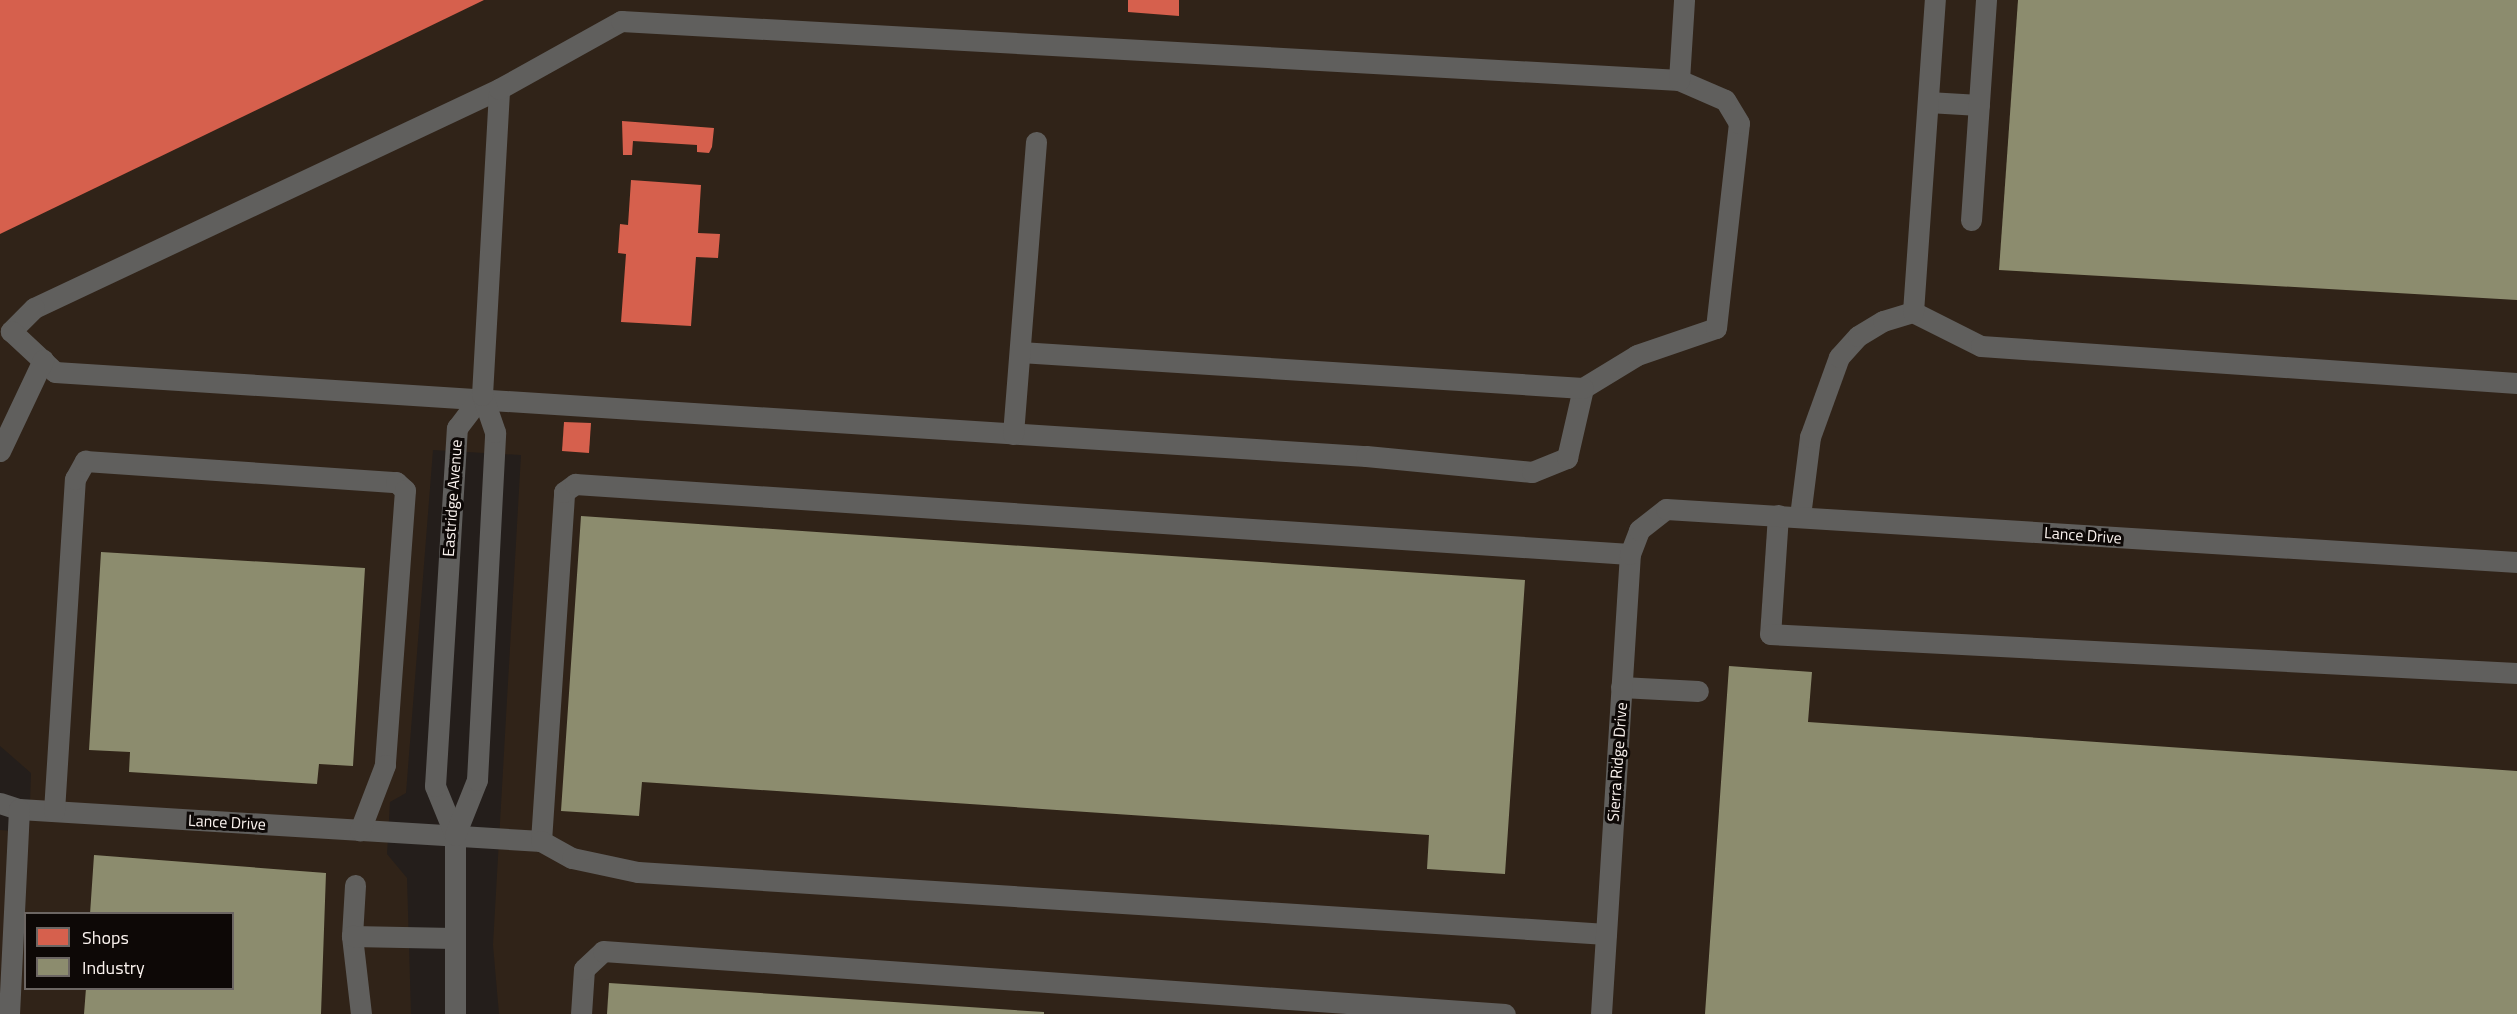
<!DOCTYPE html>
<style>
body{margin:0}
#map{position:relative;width:2517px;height:1014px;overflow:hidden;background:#241e1b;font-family:"Titillium Web",sans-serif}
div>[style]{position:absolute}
.industrial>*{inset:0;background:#302318}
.shops>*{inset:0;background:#d6604d}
.industry>*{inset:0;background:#8c8c6e}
.minor>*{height:21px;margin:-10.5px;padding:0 10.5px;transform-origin:10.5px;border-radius:10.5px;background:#605f5d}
span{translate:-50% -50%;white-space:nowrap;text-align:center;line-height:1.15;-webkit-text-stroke:6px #0d0806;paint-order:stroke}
.street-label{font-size:16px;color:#fbf3ef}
.legend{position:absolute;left:24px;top:912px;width:210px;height:78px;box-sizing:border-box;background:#0d0806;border:2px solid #6c6663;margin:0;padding:8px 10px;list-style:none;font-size:18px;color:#fbf3ef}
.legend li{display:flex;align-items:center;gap:12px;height:30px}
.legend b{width:30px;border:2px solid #6c6663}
</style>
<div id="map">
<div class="industrial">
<div style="clip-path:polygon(evenodd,0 0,2517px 0,2517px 1014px,499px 1014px,493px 945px,521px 455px,433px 450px,406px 793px,390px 802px,387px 854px,407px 878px,411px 1014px,0 1014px,0 830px,29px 832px,31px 773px,0 746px,0 0,26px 914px,232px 914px,232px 988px,26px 988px,26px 914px)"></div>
</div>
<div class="shops">
<div style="clip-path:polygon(0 0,484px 0,0 234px)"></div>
<div style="clip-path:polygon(1128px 0,1179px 0,1179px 16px,1128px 12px)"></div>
<div style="clip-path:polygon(622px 121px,714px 128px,712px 147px,709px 153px,697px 152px,697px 145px,633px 141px,632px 155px,623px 155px)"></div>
<div style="clip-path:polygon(631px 180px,701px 185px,698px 233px,720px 234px,718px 258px,696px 257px,691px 326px,621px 322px,626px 254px,618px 253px,620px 224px,628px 225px)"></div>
<div style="clip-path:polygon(564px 422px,591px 423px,589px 453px,562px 451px)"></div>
</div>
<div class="industry">
<div style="clip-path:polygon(2018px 0,2517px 0,2517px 300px,1999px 270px)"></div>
<div style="clip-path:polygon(581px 516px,1525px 580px,1505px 874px,1427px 869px,1429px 835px,642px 782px,639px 816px,561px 811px)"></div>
<div style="clip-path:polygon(101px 552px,365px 568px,353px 766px,319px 764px,317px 784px,129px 772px,130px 752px,89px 750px)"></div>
<div style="clip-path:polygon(1729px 666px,1812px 672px,1808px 722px,2517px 771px,2517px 1014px,1705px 1014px)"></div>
<div style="clip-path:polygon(94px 855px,326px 873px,321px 1014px,84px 1014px,86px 988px,232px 988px,232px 914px,90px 914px)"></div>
<div style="clip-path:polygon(609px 983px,1044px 1012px,1044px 1014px,607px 1014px)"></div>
</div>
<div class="minor">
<div style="left:499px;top:89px;width:514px;rotate:154.78deg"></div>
<div style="left:34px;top:308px;width:33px;rotate:135deg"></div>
<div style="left:11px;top:331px;width:60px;rotate:43deg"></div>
<div style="left:55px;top:372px;width:1314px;rotate:3.67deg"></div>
<div style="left:1366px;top:456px;width:167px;rotate:5.5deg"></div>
<div style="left:1532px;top:472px;width:38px;rotate:-22deg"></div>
<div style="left:1567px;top:458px;width:72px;rotate:-77.1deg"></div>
<div style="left:1583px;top:388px;width:63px;rotate:-31.4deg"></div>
<div style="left:1637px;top:355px;width:83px;rotate:-18.9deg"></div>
<div style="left:1716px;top:328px;width:206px;rotate:-83.6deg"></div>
<div style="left:1739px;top:123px;width:27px;rotate:-121deg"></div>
<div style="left:1725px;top:100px;width:50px;rotate:-156.5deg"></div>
<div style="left:1928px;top:102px;width:51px;rotate:3.4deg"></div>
<div style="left:1971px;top:220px;width:221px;rotate:-86.1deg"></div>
<div style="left:1913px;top:312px;width:76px;rotate:26.6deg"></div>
<div style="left:1981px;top:346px;width:537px;rotate:3.95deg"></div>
<div style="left:1020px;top:352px;width:564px;rotate:3.66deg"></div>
<div style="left:1013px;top:434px;width:293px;rotate:-85.5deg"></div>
<div style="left:0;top:451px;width:101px;rotate:-64.7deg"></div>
<div style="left:1778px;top:515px;width:119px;rotate:93.8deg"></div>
<div style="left:1770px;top:634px;width:748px;rotate:2.99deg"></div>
<div style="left:1800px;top:516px;width:80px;rotate:-82.8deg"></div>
<div style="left:1810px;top:437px;width:85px;rotate:-70.1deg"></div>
<div style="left:1839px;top:357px;width:28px;rotate:-48deg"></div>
<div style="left:1858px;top:336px;width:29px;rotate:-31deg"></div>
<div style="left:1883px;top:321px;width:31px;rotate:-17deg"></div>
<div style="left:1913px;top:312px;width:313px;rotate:-86deg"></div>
<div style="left:1621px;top:687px;width:77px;rotate:3deg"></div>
<div style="left:0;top:803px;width:20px;rotate:18deg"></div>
<div style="left:19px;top:809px;width:523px;rotate:3.51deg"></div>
<div style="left:541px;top:841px;width:350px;rotate:-86.2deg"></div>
<div style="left:564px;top:492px;width:14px;rotate:-36deg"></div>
<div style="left:575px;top:484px;width:1057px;rotate:3.8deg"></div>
<div style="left:54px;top:811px;width:333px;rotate:-86.4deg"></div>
<div style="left:75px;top:479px;width:21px;rotate:-61deg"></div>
<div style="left:85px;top:461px;width:312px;rotate:3.9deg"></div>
<div style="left:396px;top:482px;width:12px;rotate:42deg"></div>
<div style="left:405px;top:490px;width:276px;rotate:94.2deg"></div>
<div style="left:385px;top:765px;width:70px;rotate:111deg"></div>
<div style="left:455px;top:835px;width:53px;rotate:-112.2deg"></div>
<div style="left:435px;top:786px;width:359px;rotate:-86.5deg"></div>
<div style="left:457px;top:428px;width:41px;rotate:-52.9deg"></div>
<div style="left:541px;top:841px;width:35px;rotate:29deg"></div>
<div style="left:572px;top:858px;width:67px;rotate:12deg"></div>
<div style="left:638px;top:872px;width:970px;rotate:3.66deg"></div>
<div style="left:352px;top:936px;width:51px;rotate:-86.6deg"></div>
<div style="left:9px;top:1014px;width:205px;rotate:-87.2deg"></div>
<div style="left:361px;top:1014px;width:79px;rotate:-96.6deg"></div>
<div style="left:352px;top:936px;width:101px;rotate:1.1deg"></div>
<div style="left:455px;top:1014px;width:179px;rotate:-90deg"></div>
<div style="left:455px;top:835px;width:59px;rotate:-68.2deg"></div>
<div style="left:477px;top:780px;width:348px;rotate:-87deg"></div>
<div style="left:495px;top:432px;width:39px;rotate:-109deg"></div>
<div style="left:482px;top:395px;width:306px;rotate:-86.8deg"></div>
<div style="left:499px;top:89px;width:140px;rotate:-29.1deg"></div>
<div style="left:621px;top:21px;width:1060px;rotate:3.19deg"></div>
<div style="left:1679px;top:80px;width:80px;rotate:-86.4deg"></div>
<div style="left:581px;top:1014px;width:45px;rotate:-86.2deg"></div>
<div style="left:584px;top:969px;width:26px;rotate:-43deg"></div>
<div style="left:603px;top:951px;width:904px;rotate:4deg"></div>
<div style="left:1601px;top:1014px;width:461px;rotate:-86.4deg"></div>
<div style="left:1630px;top:554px;width:26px;rotate:-69deg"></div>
<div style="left:1639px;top:530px;width:34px;rotate:-38deg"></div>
<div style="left:1666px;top:509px;width:853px;rotate:3.56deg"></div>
</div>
<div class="street-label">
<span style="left:452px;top:498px;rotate:-86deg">Eastridge Avenue</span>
<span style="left:2083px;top:535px;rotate:4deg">Lance Drive</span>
<span style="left:1617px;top:762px;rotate:-86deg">Sierra Ridge Drive</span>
<span style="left:227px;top:822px;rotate:3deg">Lance Drive</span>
</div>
<ul class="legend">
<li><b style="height:16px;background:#d6604d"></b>Shops</li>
<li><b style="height:16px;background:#8c8c6e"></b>Industry</li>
</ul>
</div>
